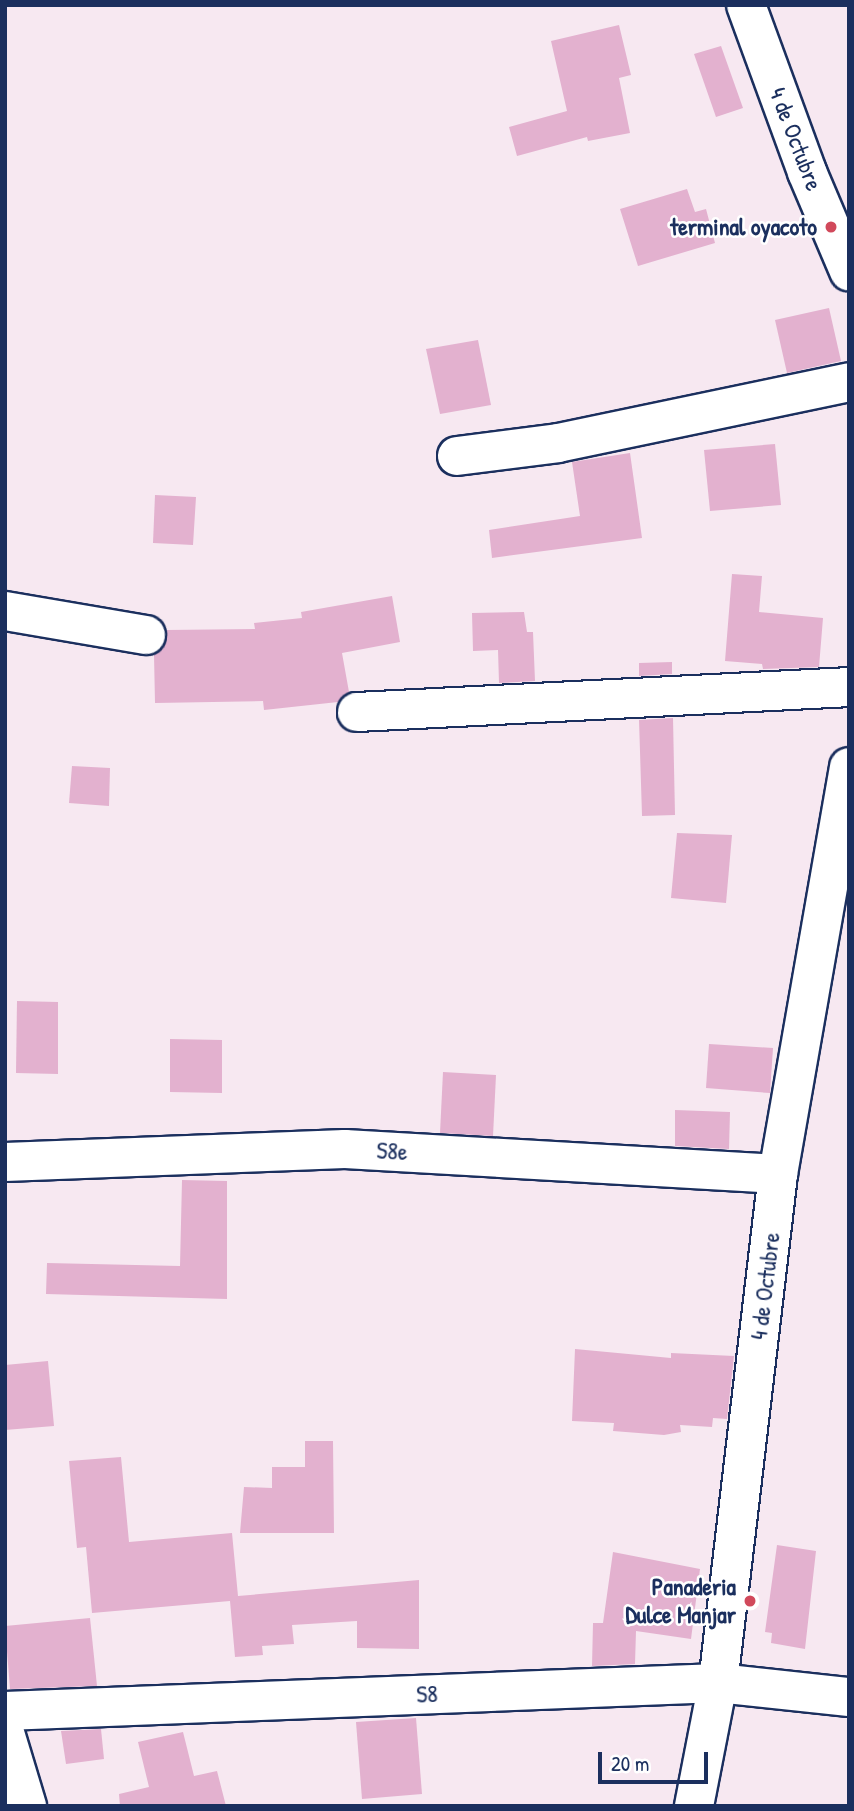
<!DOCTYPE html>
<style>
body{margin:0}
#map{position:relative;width:854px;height:1811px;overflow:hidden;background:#f7e8f1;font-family:"Patrick Hand",sans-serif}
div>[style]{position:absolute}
.building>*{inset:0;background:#e3b1cf}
.roads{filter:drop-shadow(2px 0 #1b2f5e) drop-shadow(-2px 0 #1b2f5e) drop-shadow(0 2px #1b2f5e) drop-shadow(0 -2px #1b2f5e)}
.minor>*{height:38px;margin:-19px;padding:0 19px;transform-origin:19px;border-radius:19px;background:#fff}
.dots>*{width:19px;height:19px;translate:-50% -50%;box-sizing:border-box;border:4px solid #fff;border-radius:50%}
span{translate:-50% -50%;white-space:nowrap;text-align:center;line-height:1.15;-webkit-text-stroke:5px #fff;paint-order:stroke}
.street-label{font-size:24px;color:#1b2f5e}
.poi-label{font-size:24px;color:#1b2f5e;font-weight:700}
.right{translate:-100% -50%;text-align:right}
.frame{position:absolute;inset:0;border:7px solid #1b2f5e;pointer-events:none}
.scale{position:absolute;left:598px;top:1752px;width:110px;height:32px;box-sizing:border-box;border:4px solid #1b2f5e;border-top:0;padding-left:9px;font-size:21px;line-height:24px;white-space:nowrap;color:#1b2f5e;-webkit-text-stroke:5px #fff;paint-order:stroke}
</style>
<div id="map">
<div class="building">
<div style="clip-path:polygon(619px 25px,631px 75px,619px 78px,630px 133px,588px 141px,587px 137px,517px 156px,509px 127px,567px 111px,551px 41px)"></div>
<div style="clip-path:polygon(721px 46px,743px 108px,716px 117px,694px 54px)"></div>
<div style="clip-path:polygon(687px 189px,695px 212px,706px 209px,715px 243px,638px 266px,620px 209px)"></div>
<div style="clip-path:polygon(829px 308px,841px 361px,787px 373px,775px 320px)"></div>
<div style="clip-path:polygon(478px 340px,491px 405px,440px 414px,426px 349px)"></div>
<div style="clip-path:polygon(775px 444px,781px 505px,710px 511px,704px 450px)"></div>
<div style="clip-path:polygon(630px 453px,642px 538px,492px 558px,489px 530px,580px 516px,572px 462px)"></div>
<div style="clip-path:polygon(155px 495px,196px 497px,193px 545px,153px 543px)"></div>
<div style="clip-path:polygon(732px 574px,762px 576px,759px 612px,823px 618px,819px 667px,763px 669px,762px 664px,725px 661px)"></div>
<div style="clip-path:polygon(392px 596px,400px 642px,342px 653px,349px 692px,338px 702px,264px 710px,263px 701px,155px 703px,154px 655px,163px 648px,167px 630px,255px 629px,254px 623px,302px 618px,301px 612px)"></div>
<div style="clip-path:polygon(524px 612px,527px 632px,533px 632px,535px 681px,499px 683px,498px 650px,473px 651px,472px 613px)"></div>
<div style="clip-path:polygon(672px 662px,672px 674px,639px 676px,639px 663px)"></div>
<div style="clip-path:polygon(673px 718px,675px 815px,642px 816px,639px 720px)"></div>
<div style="clip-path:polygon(72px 766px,110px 768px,109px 806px,69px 803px)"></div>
<div style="clip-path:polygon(677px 833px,732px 835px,726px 903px,671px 898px)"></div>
<div style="clip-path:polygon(17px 1001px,58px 1002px,58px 1074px,16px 1073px)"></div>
<div style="clip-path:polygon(170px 1039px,222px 1040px,222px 1093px,170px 1092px)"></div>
<div style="clip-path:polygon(709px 1044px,773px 1048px,770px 1093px,706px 1088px)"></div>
<div style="clip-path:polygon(443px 1072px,496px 1075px,493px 1136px,440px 1133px)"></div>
<div style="clip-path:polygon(675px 1110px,730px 1112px,729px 1149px,675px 1146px)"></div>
<div style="clip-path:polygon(182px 1180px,227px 1181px,227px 1299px,46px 1294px,47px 1263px,180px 1266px)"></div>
<div style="clip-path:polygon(575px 1349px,671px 1358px,671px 1353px,734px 1356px,727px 1419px,713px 1418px,712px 1427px,680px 1425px,681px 1432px,664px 1435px,613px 1431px,614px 1423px,572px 1421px)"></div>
<div style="clip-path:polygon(48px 1361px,54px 1426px,5px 1430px,5px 1365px)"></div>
<div style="clip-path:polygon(305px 1441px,333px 1441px,334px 1533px,240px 1533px,244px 1487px,272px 1488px,272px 1467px,305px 1467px)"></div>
<div style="clip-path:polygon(121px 1457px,129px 1542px,232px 1533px,238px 1596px,419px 1580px,419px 1649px,357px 1648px,357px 1621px,292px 1625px,294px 1644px,262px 1646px,263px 1655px,235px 1657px,230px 1601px,92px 1613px,86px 1547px,77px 1548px,69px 1461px)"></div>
<div style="clip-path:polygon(777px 1545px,816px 1551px,805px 1649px,771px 1643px,772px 1633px,765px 1632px)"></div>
<div style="clip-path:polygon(613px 1552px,700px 1569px,691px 1639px,636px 1631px,635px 1664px,592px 1666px,593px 1623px,603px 1623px)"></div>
<div style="clip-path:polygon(90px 1618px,97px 1686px,10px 1689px,5px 1626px)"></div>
<div style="clip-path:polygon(416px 1718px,422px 1794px,362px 1799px,356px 1722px)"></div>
<div style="clip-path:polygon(101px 1729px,104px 1759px,66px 1764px,61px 1731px)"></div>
<div style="clip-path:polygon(183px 1732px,194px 1776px,217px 1771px,226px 1806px,120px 1806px,119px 1794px,149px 1787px,138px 1742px)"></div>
</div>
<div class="roads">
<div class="minor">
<div style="left:746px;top:5px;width:178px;rotate:69.9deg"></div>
<div style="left:807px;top:172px;width:108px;rotate:67deg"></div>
<div style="left:457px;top:456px;width:102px;rotate:-7.3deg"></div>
<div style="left:558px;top:443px;width:297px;rotate:-11.8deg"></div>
<div style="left:5px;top:611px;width:143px;rotate:9.7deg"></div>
<div style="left:357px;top:712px;width:493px;rotate:-2.9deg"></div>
<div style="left:5px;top:1162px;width:340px;rotate:-2.2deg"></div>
<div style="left:345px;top:1149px;width:434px;rotate:3.3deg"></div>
<div style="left:5px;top:1711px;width:714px;rotate:-2.25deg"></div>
<div style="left:718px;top:1683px;width:132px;rotate:6.1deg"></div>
<div style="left:5px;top:1733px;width:76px;rotate:73.2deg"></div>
<div style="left:694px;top:1806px;width:125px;rotate:-79deg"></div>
<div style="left:718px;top:1683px;width:513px;rotate:-83.28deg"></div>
<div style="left:778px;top:1174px;width:413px;rotate:-80.1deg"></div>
</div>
</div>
<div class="dots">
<div style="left:831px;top:227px;background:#d1495b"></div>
<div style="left:750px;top:1601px;background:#d1495b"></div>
</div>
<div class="street-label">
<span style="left:796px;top:139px;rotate:69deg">4 de Octubre</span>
<span style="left:392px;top:1151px;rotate:3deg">S8e</span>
<span style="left:765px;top:1286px;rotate:-83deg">4 de Octubre</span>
<span style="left:427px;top:1694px;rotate:-2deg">S8</span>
</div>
<div class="poi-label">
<span class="right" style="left:817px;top:227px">terminal oyacoto</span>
<span class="right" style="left:736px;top:1601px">Panaderia<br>Dulce Manjar</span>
</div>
<div class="frame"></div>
<div class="scale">20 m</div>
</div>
